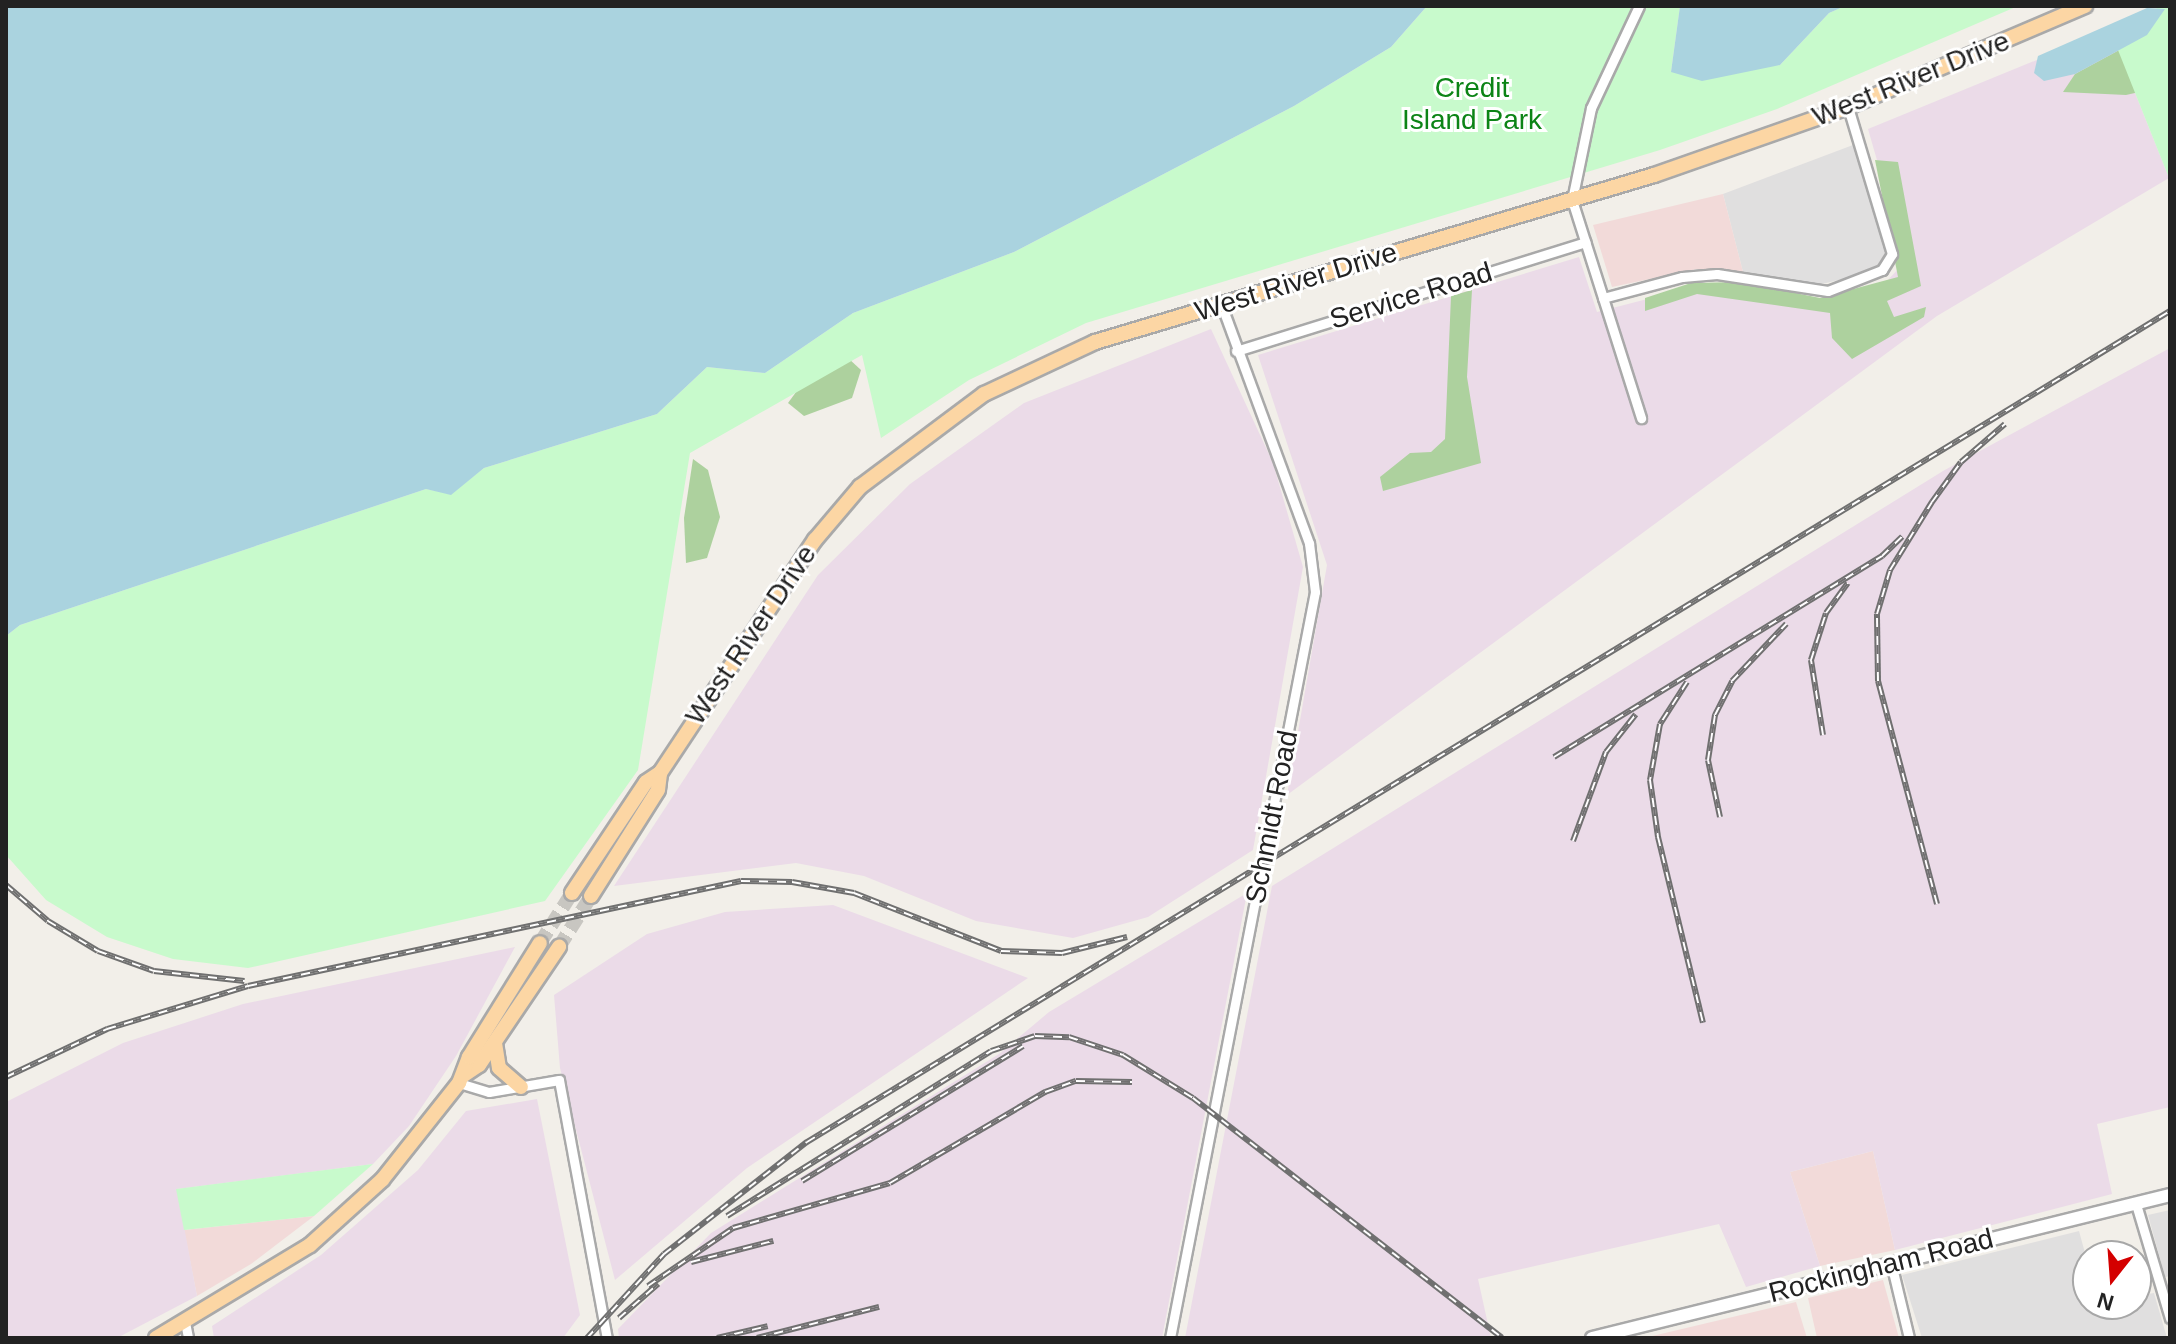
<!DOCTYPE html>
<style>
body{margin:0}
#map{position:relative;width:2176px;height:1344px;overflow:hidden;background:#f2efe9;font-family:Helvetica,sans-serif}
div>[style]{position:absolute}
.residential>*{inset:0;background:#e0dfdf}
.commercial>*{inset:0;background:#f2dad9}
.industrial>*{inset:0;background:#ebdbe8}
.forest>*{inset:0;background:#add19e}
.park>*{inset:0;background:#c8facc}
.water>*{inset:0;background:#aad3df}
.primary-tunnel>*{height:14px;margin-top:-7px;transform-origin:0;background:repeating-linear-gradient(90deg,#c8c6c1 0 14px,transparent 0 21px)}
.roads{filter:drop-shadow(2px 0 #a9a9a9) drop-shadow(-2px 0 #a9a9a9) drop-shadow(0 2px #a9a9a9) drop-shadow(0 -2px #a9a9a9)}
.minor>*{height:9px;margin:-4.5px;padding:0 4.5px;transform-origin:4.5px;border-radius:4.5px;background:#fff}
.tertiary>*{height:12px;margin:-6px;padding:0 6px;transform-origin:6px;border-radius:6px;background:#fff}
.primary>*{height:14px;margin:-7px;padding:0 7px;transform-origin:7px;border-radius:7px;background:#fcd6a4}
.rail>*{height:6px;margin-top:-3px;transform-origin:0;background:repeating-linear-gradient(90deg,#fff 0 9px,#707070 0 18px);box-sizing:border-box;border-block:2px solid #707070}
span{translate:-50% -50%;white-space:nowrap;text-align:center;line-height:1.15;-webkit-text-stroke:6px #fff;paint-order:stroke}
.street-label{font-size:28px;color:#222}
.park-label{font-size:28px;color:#0c8416}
.frame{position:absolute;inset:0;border:8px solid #222;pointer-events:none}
.north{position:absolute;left:2072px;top:1240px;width:80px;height:80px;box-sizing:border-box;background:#fff;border:2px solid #a7a7a7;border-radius:50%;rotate:197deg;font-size:22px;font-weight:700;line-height:32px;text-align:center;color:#222}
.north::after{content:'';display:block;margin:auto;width:28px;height:36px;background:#d40000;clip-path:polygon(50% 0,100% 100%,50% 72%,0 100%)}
</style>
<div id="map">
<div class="residential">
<div style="clip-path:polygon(1853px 145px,1885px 249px,1884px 261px,1876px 271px,1822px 284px,1743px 272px,1723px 194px)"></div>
<div style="clip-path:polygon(2170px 1210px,2170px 1276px,2165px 1277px,2148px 1215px)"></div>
<div style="clip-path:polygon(2079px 1231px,2088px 1264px,2088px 1304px,2136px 1304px,2136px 1296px,2154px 1293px,2167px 1338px,1922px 1338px,1902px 1275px)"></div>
</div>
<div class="commercial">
<div style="clip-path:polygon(1723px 194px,1743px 272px,1697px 269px,1612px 287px,1593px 225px)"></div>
<div style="clip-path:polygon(1873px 1151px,1895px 1250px,1820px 1266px,1790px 1172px)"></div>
<div style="clip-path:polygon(314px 1216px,251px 1264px,197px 1296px,184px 1230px)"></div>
<div style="clip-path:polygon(1883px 1280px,1899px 1338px,1817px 1338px,1808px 1298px)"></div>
<div style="clip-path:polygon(1796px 1302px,1807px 1338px,1644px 1338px)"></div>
</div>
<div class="industrial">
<div style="clip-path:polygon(2110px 30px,2169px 178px,1937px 316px,1287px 795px,1327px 565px,1258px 355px,1579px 257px,1597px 312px,1690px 288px,1814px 301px,1881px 287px,1906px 261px,1868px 129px)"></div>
<div style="clip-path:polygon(1211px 329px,1273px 463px,1303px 567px,1253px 850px,1148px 917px,1073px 938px,976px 921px,864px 876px,796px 863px,614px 886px,818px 575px,910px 484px,1024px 403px)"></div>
<div style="clip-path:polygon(2170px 348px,2170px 1107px,2097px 1124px,2112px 1194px,1895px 1250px,1873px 1151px,1790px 1172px,1820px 1266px,1746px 1287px,1719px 1224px,1478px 1279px,1491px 1338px,1185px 1338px,1272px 886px,1943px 471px)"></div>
<div style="clip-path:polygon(1247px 893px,1162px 1338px,619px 1338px,618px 1329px,711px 1233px,999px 1054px,1049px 1012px)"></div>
<div style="clip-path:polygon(833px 905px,1028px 978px,747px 1168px,615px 1280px,560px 1068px,554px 995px,647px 934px,725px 912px)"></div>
<div style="clip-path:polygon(515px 947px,456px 1056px,409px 1126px,373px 1164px,177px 1189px,197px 1296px,117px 1338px,6px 1338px,6px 1102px,123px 1043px,243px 1004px)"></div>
<div style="clip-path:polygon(537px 1099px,580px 1315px,563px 1338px,214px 1338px,212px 1326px,321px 1255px,418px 1170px,466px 1111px)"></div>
</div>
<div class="forest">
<div style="clip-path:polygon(2147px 35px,2170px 85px,2126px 95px,2063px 92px,2075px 74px)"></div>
<div style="clip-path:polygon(1875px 160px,1898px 162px,1921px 286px,1887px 301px,1894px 317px,1926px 307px,1924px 317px,1852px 359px,1832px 338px,1830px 313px,1697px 294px,1645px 311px,1645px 298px,1691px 283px,1740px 282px,1820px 298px,1898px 277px)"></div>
<div style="clip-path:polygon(1472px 290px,1467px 377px,1481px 463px,1383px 491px,1380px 477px,1410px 453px,1431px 452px,1445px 439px,1451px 296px)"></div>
<div style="clip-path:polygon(848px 358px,861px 370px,852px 398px,804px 416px,788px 403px,799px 388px)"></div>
<div style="clip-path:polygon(693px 459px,708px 470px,720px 517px,707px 558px,686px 563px,684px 518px)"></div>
</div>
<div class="park">
<div style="clip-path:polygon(1427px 6px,1680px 6px,1671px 72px,1780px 65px,1829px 13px,1845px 6px,2018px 6px,1777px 109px,1660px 150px,1086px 323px,969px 380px,881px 438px,862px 355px,690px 453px,638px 770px,545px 901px,248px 968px,173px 959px,107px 937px,46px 900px,6px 855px,6px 636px,20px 625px,426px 489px,451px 494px,484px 468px,657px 414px,707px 367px,765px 373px,853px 313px,1014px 252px,1294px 106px,1391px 47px)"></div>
<div style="clip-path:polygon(2162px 6px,2170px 6px,2169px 178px,2110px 30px)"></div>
<div style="clip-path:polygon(373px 1164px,314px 1216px,184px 1230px,176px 1189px)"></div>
</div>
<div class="water">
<div style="clip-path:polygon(6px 6px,1427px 6px,1391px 47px,1294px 106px,1014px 252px,853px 313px,765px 373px,707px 367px,657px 414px,484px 468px,451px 495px,426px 489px,20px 625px,6px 636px)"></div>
<div style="clip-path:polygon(1680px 6px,1845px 6px,1829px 13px,1780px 65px,1702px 81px,1671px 72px)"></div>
<div style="clip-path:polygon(2147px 8px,2165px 9px,2147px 35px,2075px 74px,2044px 81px,2034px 73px,2038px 56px)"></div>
</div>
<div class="primary-tunnel">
<div style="left:540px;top:943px;width:59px;rotate:-57.4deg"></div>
<div style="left:559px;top:947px;width:60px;rotate:-57.9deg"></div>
</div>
<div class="roads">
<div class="minor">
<div style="left:1639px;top:6px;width:113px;rotate:115.2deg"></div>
<div style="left:1591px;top:108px;width:94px;rotate:101.7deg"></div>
<div style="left:1572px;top:200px;width:229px;rotate:72.4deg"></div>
<div style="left:1603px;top:298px;width:82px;rotate:-14.9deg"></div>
<div style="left:1682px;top:277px;width:35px;rotate:-5deg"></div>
<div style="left:1717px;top:274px;width:112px;rotate:8.7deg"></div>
<div style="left:1828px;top:291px;width:58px;rotate:-21.3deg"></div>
<div style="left:1882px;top:270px;width:19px;rotate:-58deg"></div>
<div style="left:1892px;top:254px;width:153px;rotate:-106.7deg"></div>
<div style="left:1236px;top:351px;width:366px;rotate:-17.3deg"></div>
<div style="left:459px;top:1083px;width:31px;rotate:17deg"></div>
<div style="left:489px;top:1092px;width:71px;rotate:-9.7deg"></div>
<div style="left:559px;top:1080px;width:262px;rotate:79.5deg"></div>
<div style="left:2136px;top:1204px;width:119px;rotate:73.4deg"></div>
<div style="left:1891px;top:1263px;width:77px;rotate:76.5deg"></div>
<div style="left:185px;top:1322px;width:16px;rotate:79deg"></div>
<div style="left:1170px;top:1338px;width:760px;rotate:-79deg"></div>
<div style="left:1315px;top:592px;width:49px;rotate:-97deg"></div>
<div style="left:1309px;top:543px;width:252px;rotate:-110.2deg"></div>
</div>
<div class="tertiary">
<div style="left:1592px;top:1338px;width:595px;rotate:-13.9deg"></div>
</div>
<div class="primary">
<div style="left:572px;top:893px;width:133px;rotate:-56.3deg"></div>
<div style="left:646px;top:782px;width:17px;rotate:-33deg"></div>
<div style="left:660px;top:773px;width:280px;rotate:-56.4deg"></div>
<div style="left:815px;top:540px;width:70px;rotate:-49.7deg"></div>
<div style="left:860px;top:487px;width:155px;rotate:-36.9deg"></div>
<div style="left:984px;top:394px;width:123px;rotate:-25.1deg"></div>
<div style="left:1095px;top:342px;width:583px;rotate:-16.63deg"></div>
<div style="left:1654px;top:175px;width:206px;rotate:-19.3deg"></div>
<div style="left:1848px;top:107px;width:258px;rotate:-23.1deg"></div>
<div style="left:591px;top:896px;width:125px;rotate:-57.7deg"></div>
<div style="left:658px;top:790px;width:17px;rotate:-83deg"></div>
<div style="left:495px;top:1043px;width:25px;rotate:81deg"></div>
<div style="left:499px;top:1068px;width:29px;rotate:41deg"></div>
<div style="left:464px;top:1075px;width:18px;rotate:-34deg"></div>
<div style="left:479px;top:1065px;width:143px;rotate:-55.9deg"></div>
<div style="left:156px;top:1338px;width:180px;rotate:-31.1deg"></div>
<div style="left:310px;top:1245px;width:97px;rotate:-42.1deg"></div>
<div style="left:382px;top:1180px;width:124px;rotate:-51.6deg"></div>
<div style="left:459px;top:1083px;width:28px;rotate:-69deg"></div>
<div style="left:469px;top:1057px;width:134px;rotate:-58.1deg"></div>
</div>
</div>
<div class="rail">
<div style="left:1687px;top:682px;width:50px;rotate:122.7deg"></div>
<div style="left:1660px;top:724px;width:57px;rotate:100.1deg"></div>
<div style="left:1650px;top:780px;width:58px;rotate:82deg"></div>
<div style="left:1658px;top:837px;width:191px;rotate:76.4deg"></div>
<div style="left:1823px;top:735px;width:76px;rotate:-99.1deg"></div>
<div style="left:1811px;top:660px;width:49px;rotate:-72.3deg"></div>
<div style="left:1826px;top:613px;width:37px;rotate:-54deg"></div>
<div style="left:1554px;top:757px;width:385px;rotate:-31.5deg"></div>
<div style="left:1882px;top:556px;width:28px;rotate:-44deg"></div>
<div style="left:1720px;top:817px;width:58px;rotate:-101.9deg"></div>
<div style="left:1708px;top:760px;width:46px;rotate:-81.2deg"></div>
<div style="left:1715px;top:715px;width:38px;rotate:-63deg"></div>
<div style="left:1732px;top:681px;width:79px;rotate:-46.5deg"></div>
<div style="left:1573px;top:841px;width:95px;rotate:-69.7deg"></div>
<div style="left:1606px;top:752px;width:48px;rotate:-51.7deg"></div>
<div style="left:6px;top:885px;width:55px;rotate:40.6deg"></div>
<div style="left:48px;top:921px;width:58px;rotate:31deg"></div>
<div style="left:98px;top:951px;width:59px;rotate:19.7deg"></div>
<div style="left:154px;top:971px;width:91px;rotate:6.3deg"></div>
<div style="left:1937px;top:904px;width:231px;rotate:-104.8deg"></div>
<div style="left:1878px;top:681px;width:67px;rotate:-90.9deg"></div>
<div style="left:1877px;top:614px;width:46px;rotate:-73.5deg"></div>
<div style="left:1890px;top:570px;width:80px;rotate:-58.3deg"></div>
<div style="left:1932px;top:502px;width:49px;rotate:-54.1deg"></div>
<div style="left:1961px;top:462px;width:58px;rotate:-40.8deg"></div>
<div style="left:6px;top:1077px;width:112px;rotate:-25.4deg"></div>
<div style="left:107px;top:1029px;width:147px;rotate:-17deg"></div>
<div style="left:248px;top:986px;width:504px;rotate:-12.02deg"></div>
<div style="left:741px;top:881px;width:51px;rotate:1.1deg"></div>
<div style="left:792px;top:882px;width:63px;rotate:10.1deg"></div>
<div style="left:854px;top:893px;width:158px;rotate:21.5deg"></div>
<div style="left:1001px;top:951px;width:61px;rotate:1.9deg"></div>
<div style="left:1062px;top:953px;width:67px;rotate:-13.8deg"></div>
<div style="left:802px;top:1181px;width:259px;rotate:-31.4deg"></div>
<div style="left:727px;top:1216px;width:311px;rotate:-32deg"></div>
<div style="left:991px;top:1051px;width:46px;rotate:-18.8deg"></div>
<div style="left:1035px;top:1036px;width:34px;rotate:2deg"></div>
<div style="left:1069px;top:1037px;width:57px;rotate:18.4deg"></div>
<div style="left:1123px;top:1055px;width:82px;rotate:31.6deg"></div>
<div style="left:1193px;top:1098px;width:391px;rotate:37.8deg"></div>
<div style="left:691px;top:1262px;width:85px;rotate:-14.4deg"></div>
<div style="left:648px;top:1286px;width:103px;rotate:-34.3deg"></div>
<div style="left:733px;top:1228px;width:163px;rotate:-16deg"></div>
<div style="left:890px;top:1183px;width:180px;rotate:-30.4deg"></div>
<div style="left:1045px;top:1092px;width:33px;rotate:-20deg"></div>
<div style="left:1076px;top:1081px;width:56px;rotate:1deg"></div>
<div style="left:619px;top:1318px;width:52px;rotate:-41.1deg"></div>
<div style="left:587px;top:1338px;width:114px;rotate:-47.5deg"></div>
<div style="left:664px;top:1254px;width:182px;rotate:-38.1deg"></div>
<div style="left:807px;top:1142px;width:1596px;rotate:-31.37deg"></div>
<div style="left:717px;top:1338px;width:52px;rotate:-13.2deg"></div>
<div style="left:757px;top:1338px;width:126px;rotate:-14.3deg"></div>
</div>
<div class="street-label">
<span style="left:1911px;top:79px;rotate:-22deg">West River Drive</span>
<span style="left:1296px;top:282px;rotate:-17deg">West River Drive</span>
<span style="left:1411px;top:296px;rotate:-17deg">Service Road</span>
<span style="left:751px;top:635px;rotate:-56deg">West River Drive</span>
<span style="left:1272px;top:817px;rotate:-79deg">Schmidt Road</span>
<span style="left:1881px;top:1266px;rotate:-14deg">Rockingham Road</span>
</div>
<div class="park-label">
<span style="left:1472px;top:104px">Credit<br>Island Park</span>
</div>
<div class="frame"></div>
<div class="north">N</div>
</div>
